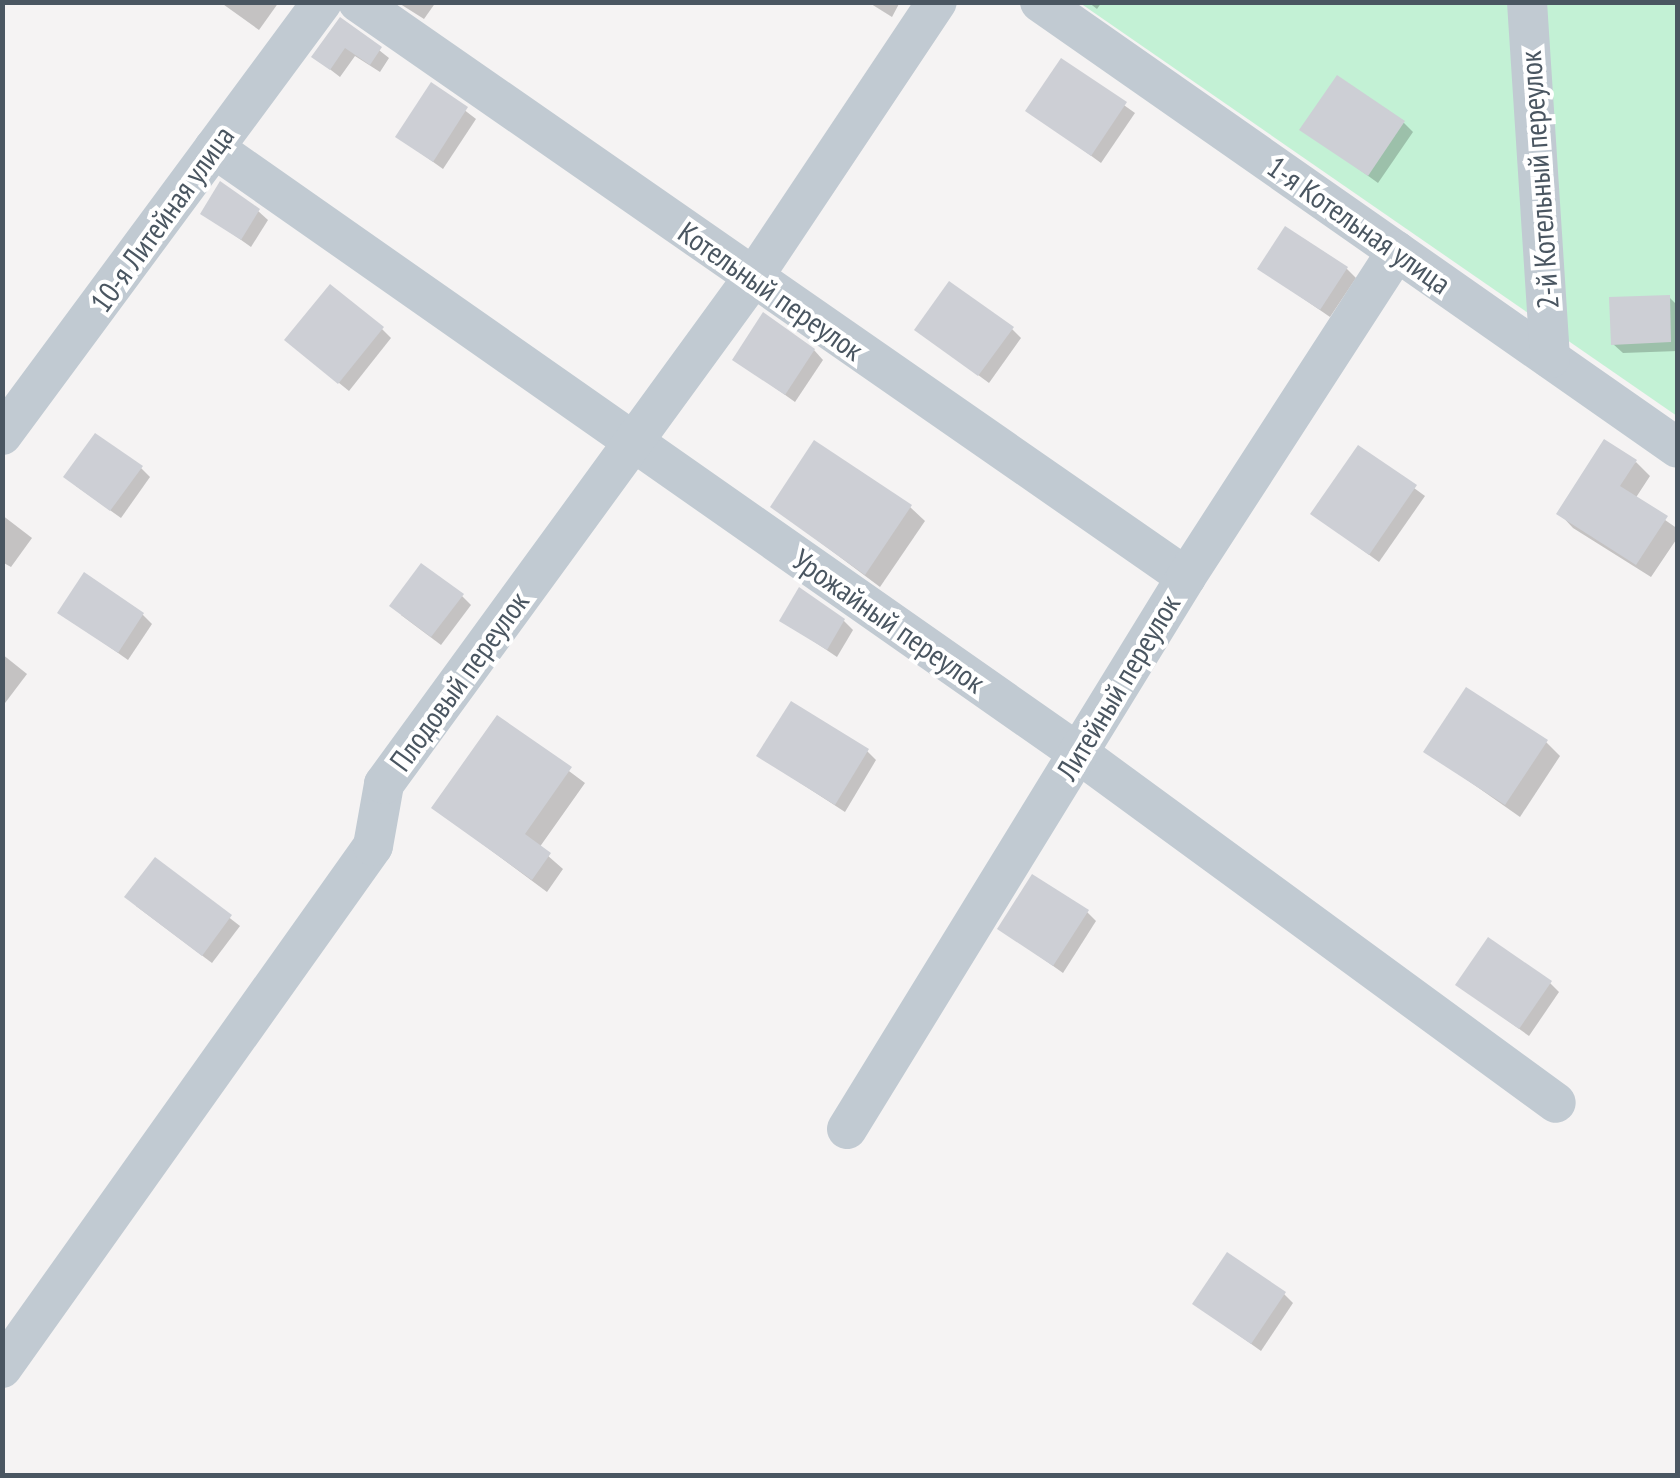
<!DOCTYPE html>
<meta charset="utf-8">
<style>
body{margin:0}
#map{position:relative;width:1680px;height:1478px;overflow:hidden;background:#f5f3f3;font-family:"PT Sans Narrow",sans-serif}
div>[style]{position:absolute}
.green>*{inset:0;background:#c3f1d5}
.shadow>*{inset:0;background:#0003}
.building>*{inset:0;background:#cdcfd5}
.minor>*{height:40px;margin:-20px;padding:0 20px;transform-origin:20px;border-radius:20px;background:#c1cad2}
span{translate:-50% -50%;white-space:nowrap;text-align:center;line-height:1.15;-webkit-text-stroke:8px #fff;paint-order:stroke}
.street-label{font-size:30px;color:#4a5661}
.frame{position:absolute;inset:0;border:5px solid #4a5661;pointer-events:none}
</style>
<div id="map">
<div class="green">
<div style="clip-path:polygon(1080px 3px,1677px 3px,1677px 416px)"></div>
</div>
<div class="shadow">
<div style="clip-path:polygon(220px 2px,279px 2px,259px 30px)"></div>
<div style="clip-path:polygon(397px 2px,436px 2px,424px 19px)"></div>
<div style="clip-path:polygon(868px 2px,900px 2px,892px 17px)"></div>
<div style="clip-path:polygon(1088px 2px,1102px 2px,1097px 9px)"></div>
<div style="clip-path:polygon(341px 20px,389px 58px,380px 72px,355px 56px,340px 77px,314px 57px)"></div>
<div style="clip-path:polygon(1062px 61px,1135px 113px,1101px 163px,1028px 110px)"></div>
<div style="clip-path:polygon(432px 85px,476px 119px,443px 169px,398px 137px)"></div>
<div style="clip-path:polygon(1404px 123px,1413px 132px,1378px 183px,1303px 129px)"></div>
<div style="clip-path:polygon(258px 211px,268px 220px,251px 247px,203px 213px)"></div>
<div style="clip-path:polygon(1260px 269px,1347px 269px,1356px 278px,1330px 317px)"></div>
<div style="clip-path:polygon(1669px 297px,1678px 306px,1678px 351px,1623px 353px,1613px 344px)"></div>
<div style="clip-path:polygon(382px 329px,391px 338px,349px 391px,297px 349px)"></div>
<div style="clip-path:polygon(1012px 329px,1021px 338px,989px 383px,917px 330px)"></div>
<div style="clip-path:polygon(814px 350px,823px 360px,795px 402px,736px 360px)"></div>
<div style="clip-path:polygon(1359px 448px,1425px 496px,1379px 562px,1313px 514px)"></div>
<div style="clip-path:polygon(1636px 462px,1650px 476px,1635px 499px,1678px 529px,1678px 537px,1651px 577px,1573px 528px,1559px 513px)"></div>
<div style="clip-path:polygon(141px 468px,150px 477px,121px 518px,76px 486px)"></div>
<div style="clip-path:polygon(773px 507px,910px 507px,925px 521px,880px 587px)"></div>
<div style="clip-path:polygon(2px 515px,32px 538px,11px 567px,2px 562px)"></div>
<div style="clip-path:polygon(462px 596px,471px 605px,441px 645px,401px 615px)"></div>
<div style="clip-path:polygon(60px 612px,143px 615px,152px 624px,128px 660px)"></div>
<div style="clip-path:polygon(782px 620px,844px 621px,853px 630px,837px 657px)"></div>
<div style="clip-path:polygon(2px 654px,27px 674px,2px 707px)"></div>
<div style="clip-path:polygon(498px 718px,585px 783px,539px 848px,563px 869px,547px 892px,434px 808px)"></div>
<div style="clip-path:polygon(1546px 742px,1560px 756px,1520px 817px,1426px 751px)"></div>
<div style="clip-path:polygon(867px 751px,876px 760px,845px 812px,759px 756px)"></div>
<div style="clip-path:polygon(155px 860px,240px 926px,212px 963px,136px 906px)"></div>
<div style="clip-path:polygon(1087px 912px,1096px 921px,1063px 973px,1001px 929px)"></div>
<div style="clip-path:polygon(1550px 983px,1559px 992px,1529px 1036px,1458px 985px)"></div>
<div style="clip-path:polygon(1284px 1294px,1293px 1303px,1261px 1351px,1195px 1304px)"></div>
</div>
<div class="building">
<div style="clip-path:polygon(340px 17px,382px 47px,370px 65px,345px 48px,330px 70px,311px 57px)"></div>
<div style="clip-path:polygon(1061px 58px,1127px 102px,1091px 156px,1025px 111px)"></div>
<div style="clip-path:polygon(1337px 75px,1405px 121px,1368px 176px,1299px 130px)"></div>
<div style="clip-path:polygon(431px 82px,468px 107px,433px 162px,395px 137px)"></div>
<div style="clip-path:polygon(220px 181px,260px 209px,241px 240px,200px 214px)"></div>
<div style="clip-path:polygon(1285px 226px,1348px 267px,1320px 310px,1257px 269px)"></div>
<div style="clip-path:polygon(949px 281px,1014px 327px,978px 376px,914px 330px)"></div>
<div style="clip-path:polygon(330px 284px,384px 327px,338px 384px,284px 340px)"></div>
<div style="clip-path:polygon(1670px 295px,1671px 342px,1611px 345px,1609px 297px)"></div>
<div style="clip-path:polygon(763px 312px,815px 349px,785px 395px,732px 360px)"></div>
<div style="clip-path:polygon(95px 433px,143px 466px,110px 511px,63px 477px)"></div>
<div style="clip-path:polygon(1604px 439px,1637px 460px,1620px 486px,1668px 516px,1636px 565px,1556px 514px)"></div>
<div style="clip-path:polygon(814px 440px,912px 505px,865px 575px,770px 507px)"></div>
<div style="clip-path:polygon(1358px 445px,1417px 485px,1369px 555px,1310px 514px)"></div>
<div style="clip-path:polygon(421px 563px,464px 594px,431px 637px,389px 606px)"></div>
<div style="clip-path:polygon(84px 572px,144px 613px,118px 653px,57px 613px)"></div>
<div style="clip-path:polygon(799px 587px,845px 619px,827px 650px,779px 621px)"></div>
<div style="clip-path:polygon(1466px 687px,1548px 740px,1505px 805px,1423px 752px)"></div>
<div style="clip-path:polygon(791px 701px,869px 749px,835px 805px,756px 756px)"></div>
<div style="clip-path:polygon(497px 715px,572px 767px,525px 834px,551px 853px,532px 880px,431px 808px)"></div>
<div style="clip-path:polygon(155px 857px,232px 915px,202px 956px,124px 897px)"></div>
<div style="clip-path:polygon(1032px 874px,1089px 910px,1053px 966px,997px 929px)"></div>
<div style="clip-path:polygon(1488px 937px,1552px 981px,1519px 1029px,1455px 985px)"></div>
<div style="clip-path:polygon(1227px 1252px,1286px 1292px,1251px 1344px,1192px 1304px)"></div>
</div>
<div class="minor">
<div style="left:358px;top:2px;width:1008px;rotate:34.78deg"></div>
<div style="left:1040px;top:2px;width:778px;rotate:34.96deg"></div>
<div style="left:1527px;top:2px;width:357px;rotate:86.3deg"></div>
<div style="left:214px;top:148px;width:1055px;rotate:35deg"></div>
<div style="left:1078px;top:753px;width:592px;rotate:36.21deg"></div>
<div style="left:2px;top:435px;width:538px;rotate:-53.53deg"></div>
<div style="left:847px;top:1129px;width:648px;rotate:-58.44deg"></div>
<div style="left:1186px;top:577px;width:388px;rotate:-57.1deg"></div>
<div style="left:2px;top:1368px;width:640px;rotate:-54.6deg"></div>
<div style="left:373px;top:846px;width:63px;rotate:-79.9deg"></div>
<div style="left:384px;top:784px;width:625px;rotate:-53.92deg"></div>
<div style="left:752px;top:279px;width:333px;rotate:-56.3deg"></div>
</div>
<div class="street-label">
<span style="left:1539px;top:180px;rotate:-94deg">2-й Котельный переулок</span>
<span style="left:162px;top:219px;rotate:-54deg">10-я Литейная улица</span>
<span style="left:1359px;top:225px;rotate:35deg">1-я Котельная улица</span>
<span style="left:771px;top:291px;rotate:35deg">Котельный переулок</span>
<span style="left:889px;top:621px;rotate:35deg">Урожайный переулок</span>
<span style="left:459px;top:681px;rotate:-54deg">Плодовый переулок</span>
<span style="left:1118px;top:687px;rotate:-59deg">Литейный переулок</span>
</div>
<div class="frame"></div>
</div>
